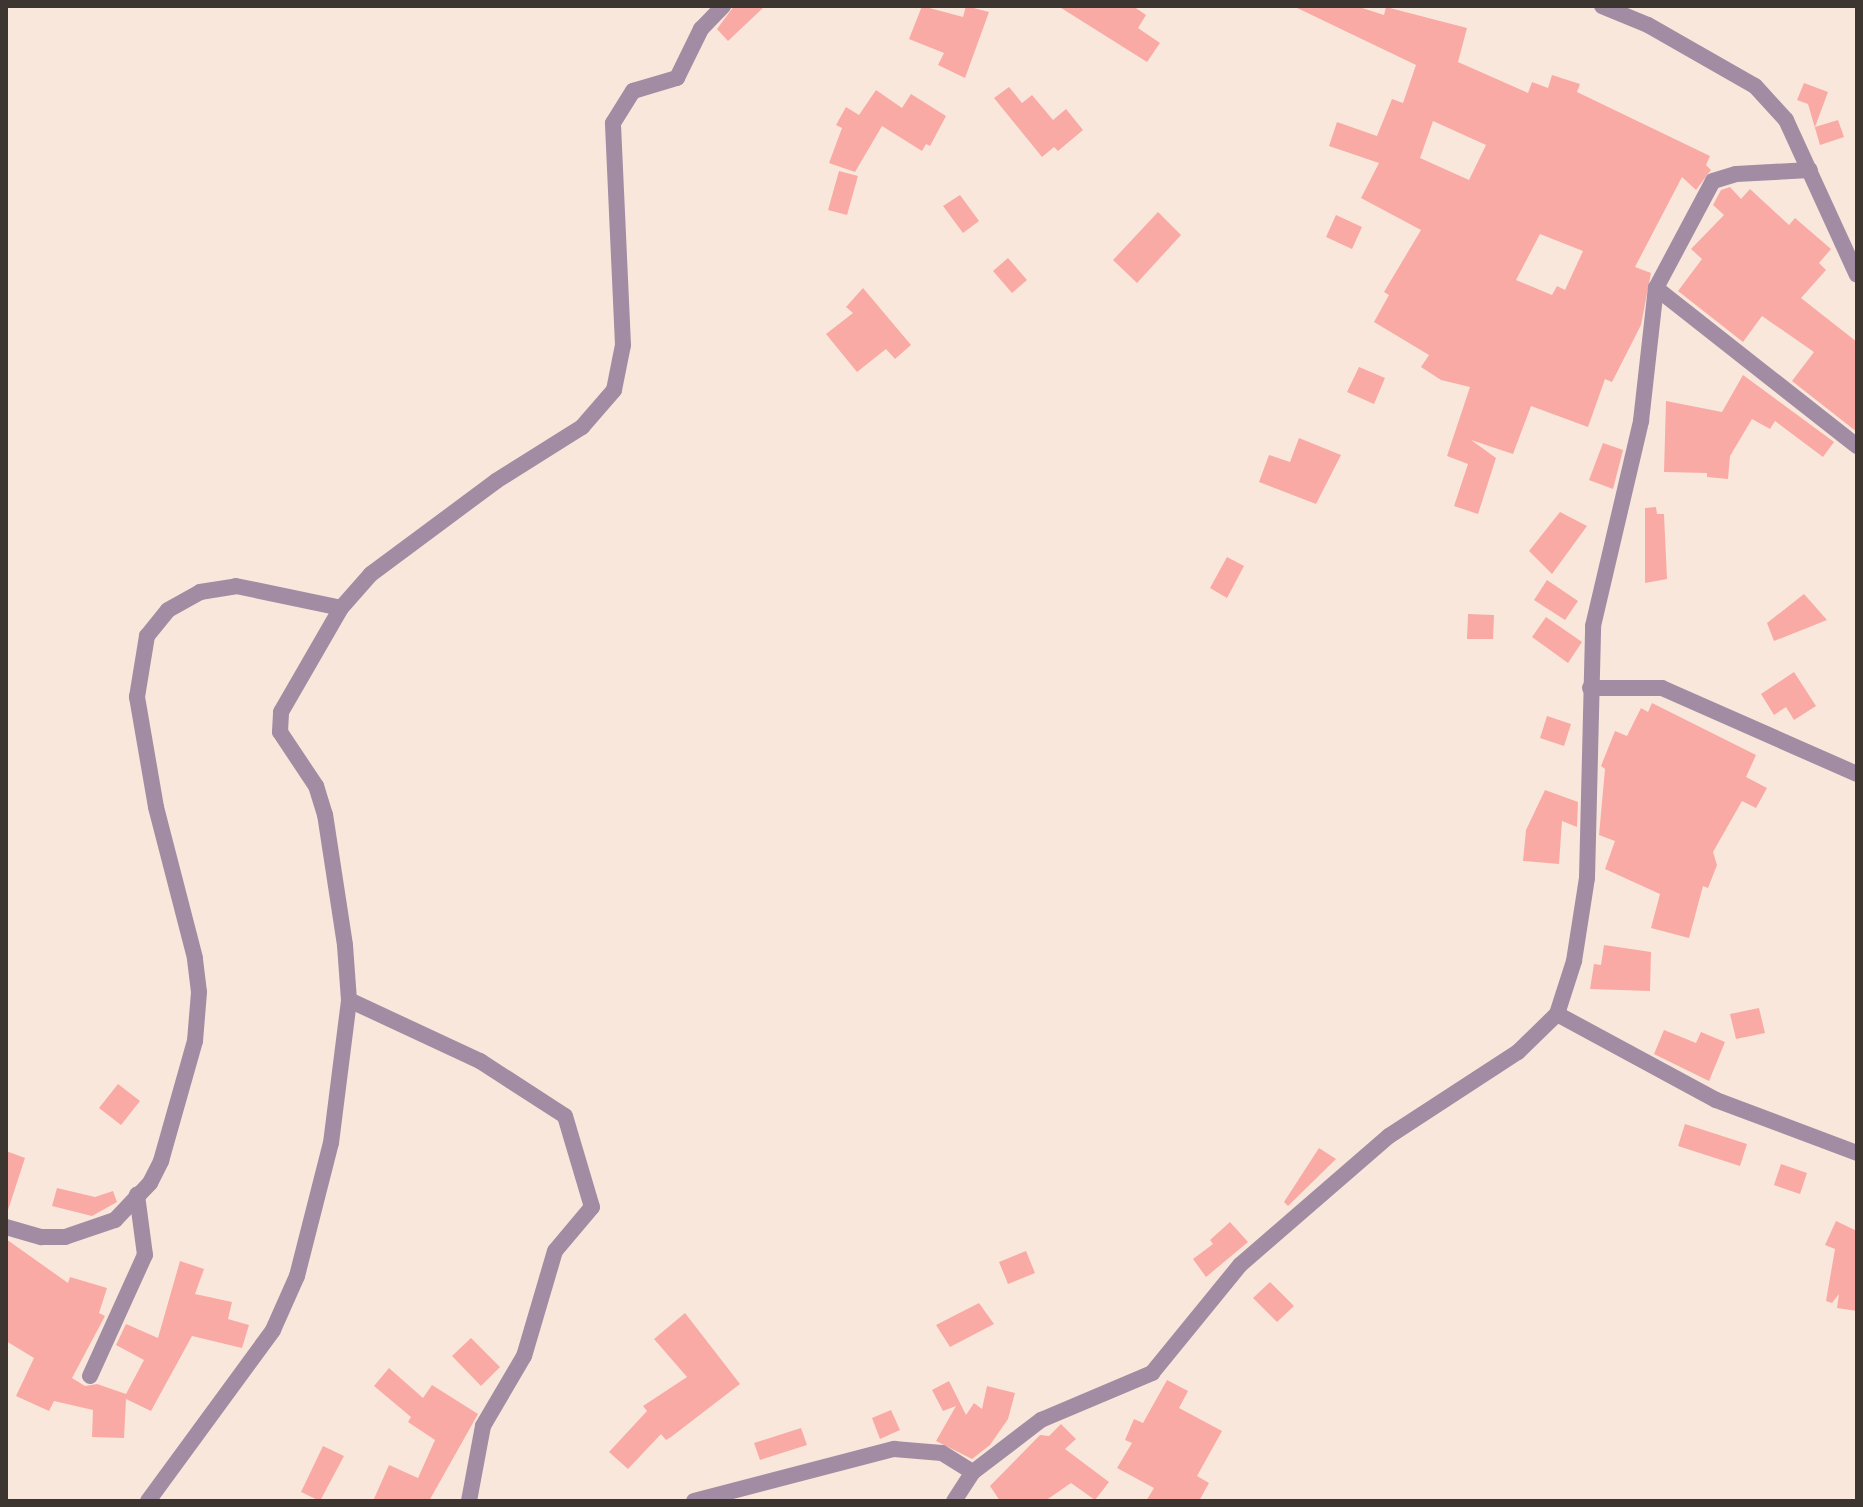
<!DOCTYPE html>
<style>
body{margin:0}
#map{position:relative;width:1863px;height:1507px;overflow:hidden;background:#fae7db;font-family:Signika,sans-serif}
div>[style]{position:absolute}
.building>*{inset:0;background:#f9aaa4}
.minor>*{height:16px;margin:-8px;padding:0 8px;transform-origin:8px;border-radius:8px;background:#a28ca3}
.tertiary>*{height:16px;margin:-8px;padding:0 8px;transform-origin:8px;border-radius:8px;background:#a28ca3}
span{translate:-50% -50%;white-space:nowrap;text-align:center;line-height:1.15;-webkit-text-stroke:6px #fff;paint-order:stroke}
.frame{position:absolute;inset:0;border:8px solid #3c3530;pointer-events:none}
</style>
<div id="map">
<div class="building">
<div style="clip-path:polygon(734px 6px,765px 6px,728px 41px,717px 29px)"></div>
<div style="clip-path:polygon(922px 6px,963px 17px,966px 6px,989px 12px,965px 78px,938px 65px,944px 53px,909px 39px)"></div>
<div style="clip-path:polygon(1058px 6px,1133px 6px,1146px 15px,1138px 28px,1160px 43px,1147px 62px)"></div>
<div style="clip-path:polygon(evenodd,1293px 6px,1356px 6px,1384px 15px,1386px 7px,1467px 28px,1458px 62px,1528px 93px,1532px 82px,1548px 88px,1552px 75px,1580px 84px,1577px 92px,1710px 156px,1706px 165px,1711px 170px,1696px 190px,1682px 177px,1635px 267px,1651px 273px,1641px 325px,1612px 382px,1605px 379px,1588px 427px,1531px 406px,1513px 454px,1471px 440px,1496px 458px,1478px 514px,1454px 506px,1468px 464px,1447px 456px,1470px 387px,1441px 380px,1421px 367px,1429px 355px,1374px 322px,1389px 295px,1384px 292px,1421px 230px,1361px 198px,1379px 163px,1329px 146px,1337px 122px,1377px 136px,1392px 99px,1403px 103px,1416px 65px,1293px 6px,1433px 121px,1486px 145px,1469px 180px,1420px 158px,1433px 121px,1293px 6px,1540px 234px,1583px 251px,1565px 290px,1557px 286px,1552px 295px,1516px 280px,1540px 234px)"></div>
<div style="clip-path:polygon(1804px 83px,1828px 92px,1815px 127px,1838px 120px,1844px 137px,1820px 145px,1808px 104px,1797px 100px)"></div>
<div style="clip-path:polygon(1009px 87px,1022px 103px,1032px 95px,1053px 120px,1066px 109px,1083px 130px,1058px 151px,1054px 147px,1042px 157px,994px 98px)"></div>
<div style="clip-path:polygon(876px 90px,902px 108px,911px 94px,946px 116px,930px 146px,926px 144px,922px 151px,882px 126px,855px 172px,829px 163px,842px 128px,836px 125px,846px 107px,859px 115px)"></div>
<div style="clip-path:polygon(839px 171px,858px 176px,847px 215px,828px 210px)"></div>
<div style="clip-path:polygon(1730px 187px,1741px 199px,1750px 189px,1789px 225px,1795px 218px,1831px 249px,1819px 263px,1826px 270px,1801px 298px,1857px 342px,1857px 432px,1792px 381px,1814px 352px,1762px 316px,1743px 342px,1678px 291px,1702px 259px,1691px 249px,1724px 215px,1713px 205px,1721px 190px)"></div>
<div style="clip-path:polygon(960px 195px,979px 221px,963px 233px,943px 206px)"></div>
<div style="clip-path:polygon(1158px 212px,1181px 235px,1137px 283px,1113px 260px)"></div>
<div style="clip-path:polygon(1336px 215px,1362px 227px,1352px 249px,1326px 237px)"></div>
<div style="clip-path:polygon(1008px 258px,1027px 280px,1012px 293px,993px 271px)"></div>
<div style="clip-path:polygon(863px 288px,911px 345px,895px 359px,886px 349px,857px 372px,826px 334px,853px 313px,846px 307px)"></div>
<div style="clip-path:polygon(1359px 367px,1385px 378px,1374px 404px,1347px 392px)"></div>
<div style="clip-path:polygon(1743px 375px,1834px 442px,1823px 457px,1775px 421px,1770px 429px,1752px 419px,1730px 456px,1728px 479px,1707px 477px,1707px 473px,1664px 472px,1666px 401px,1722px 412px)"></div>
<div style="clip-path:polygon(1299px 438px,1341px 455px,1316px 504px,1259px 482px,1269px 455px,1290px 462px)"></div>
<div style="clip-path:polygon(1603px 443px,1623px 450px,1613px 489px,1589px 480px)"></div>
<div style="clip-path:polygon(1656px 507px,1657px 514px,1664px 514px,1667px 579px,1645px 583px,1645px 508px)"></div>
<div style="clip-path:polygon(1560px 512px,1587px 526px,1552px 574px,1529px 551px)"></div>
<div style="clip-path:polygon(1227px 557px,1244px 566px,1227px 598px,1210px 588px)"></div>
<div style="clip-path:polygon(1547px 580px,1578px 601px,1565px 620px,1534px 600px)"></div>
<div style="clip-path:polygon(1804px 594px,1827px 620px,1774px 641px,1767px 623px)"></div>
<div style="clip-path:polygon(1468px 614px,1494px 615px,1493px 639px,1467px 639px)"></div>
<div style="clip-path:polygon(1546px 617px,1582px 642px,1568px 663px,1532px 637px)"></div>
<div style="clip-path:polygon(1794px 672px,1816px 706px,1794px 720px,1786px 707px,1774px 715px,1761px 694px)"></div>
<div style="clip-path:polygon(1652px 703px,1756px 755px,1746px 777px,1767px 788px,1756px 808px,1742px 801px,1713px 852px,1717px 865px,1708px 888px,1703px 886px,1689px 938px,1651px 928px,1660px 894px,1605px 869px,1615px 841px,1599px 835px,1605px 769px,1601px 766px,1615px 731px,1627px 736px,1641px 708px,1648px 712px)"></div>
<div style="clip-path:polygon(1547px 716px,1571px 724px,1564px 746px,1540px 738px)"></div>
<div style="clip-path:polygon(1545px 790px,1578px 802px,1577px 827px,1562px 821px,1559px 864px,1523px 861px,1526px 830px)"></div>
<div style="clip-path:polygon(1604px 945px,1651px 952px,1650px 991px,1590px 989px,1594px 964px,1601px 965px)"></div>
<div style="clip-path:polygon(1759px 1008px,1765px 1033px,1736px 1039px,1730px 1014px)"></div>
<div style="clip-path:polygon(1664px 1030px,1696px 1043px,1701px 1032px,1725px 1042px,1709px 1081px,1654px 1054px)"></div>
<div style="clip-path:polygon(118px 1084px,140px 1101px,121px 1125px,99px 1108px)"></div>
<div style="clip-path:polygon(1685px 1124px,1747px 1144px,1740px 1166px,1678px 1146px)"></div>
<div style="clip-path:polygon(1319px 1148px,1336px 1159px,1288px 1206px,1284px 1202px)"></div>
<div style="clip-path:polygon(6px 1151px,25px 1158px,8px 1210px,6px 1210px)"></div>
<div style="clip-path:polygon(1781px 1164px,1807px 1173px,1800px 1194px,1774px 1185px)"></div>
<div style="clip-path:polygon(57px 1188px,95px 1197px,113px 1191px,117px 1202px,92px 1216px,52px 1206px)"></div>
<div style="clip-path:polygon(1836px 1221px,1857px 1231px,1857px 1311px,1837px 1308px,1839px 1294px,1832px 1303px,1826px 1301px,1835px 1249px,1825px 1245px)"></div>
<div style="clip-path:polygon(1230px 1222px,1248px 1242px,1206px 1277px,1193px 1259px,1213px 1244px,1210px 1240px)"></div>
<div style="clip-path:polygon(6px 1239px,68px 1283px,70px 1277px,107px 1288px,99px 1313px,105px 1316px,72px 1378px,85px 1386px,97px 1384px,126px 1394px,144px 1360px,116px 1345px,126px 1324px,158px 1338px,180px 1261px,204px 1269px,195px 1294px,232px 1302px,228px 1319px,249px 1325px,242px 1348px,192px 1336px,151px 1411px,126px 1399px,124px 1438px,92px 1437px,93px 1410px,54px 1401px,49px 1411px,16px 1396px,34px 1358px,6px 1341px)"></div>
<div style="clip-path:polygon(1026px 1251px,1035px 1273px,1008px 1284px,999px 1262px)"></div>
<div style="clip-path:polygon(1270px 1282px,1294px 1306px,1277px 1322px,1253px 1298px)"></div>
<div style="clip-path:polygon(979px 1303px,994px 1324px,950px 1347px,936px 1325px)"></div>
<div style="clip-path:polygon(685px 1313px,740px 1384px,671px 1437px,666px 1440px,661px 1434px,628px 1469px,609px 1452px,647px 1411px,643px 1406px,687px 1377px,654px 1339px)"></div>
<div style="clip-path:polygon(471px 1338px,500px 1367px,481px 1386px,452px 1356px)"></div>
<div style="clip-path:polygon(389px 1368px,423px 1398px,432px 1385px,478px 1414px,429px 1501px,373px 1501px,389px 1465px,418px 1478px,435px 1440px,408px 1422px,411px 1417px,374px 1386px)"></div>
<div style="clip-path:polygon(1167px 1380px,1188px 1391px,1179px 1408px,1222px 1431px,1197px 1476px,1209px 1483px,1199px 1501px,1146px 1501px,1154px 1488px,1117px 1468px,1132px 1443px,1125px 1440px,1134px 1419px,1143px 1423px)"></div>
<div style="clip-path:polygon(949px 1381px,966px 1415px,974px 1403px,982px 1409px,987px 1386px,1015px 1393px,1008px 1419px,990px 1445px,972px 1459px,936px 1441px,956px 1406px,943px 1411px,932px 1390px)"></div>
<div style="clip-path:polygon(891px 1410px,900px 1430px,880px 1439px,872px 1418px)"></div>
<div style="clip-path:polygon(1061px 1424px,1076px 1439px,1065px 1449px,1109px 1482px,1095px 1500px,1071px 1483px,1045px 1501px,1000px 1501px,990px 1486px,1040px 1435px,1049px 1436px)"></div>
<div style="clip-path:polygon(801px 1428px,807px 1445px,760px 1460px,754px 1443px)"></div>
<div style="clip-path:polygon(323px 1446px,344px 1456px,320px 1501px,301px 1492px)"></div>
</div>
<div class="minor">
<div style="left:1656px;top:288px;width:256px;rotate:38.2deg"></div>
<div style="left:1590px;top:688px;width:72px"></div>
<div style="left:1662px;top:688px;width:213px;rotate:23.8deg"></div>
<div style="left:349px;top:1000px;width:145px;rotate:25deg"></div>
<div style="left:480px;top:1061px;width:101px;rotate:32.9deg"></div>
<div style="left:565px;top:1116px;width:95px;rotate:73.5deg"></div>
<div style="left:592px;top:1207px;width:57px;rotate:130.1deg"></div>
<div style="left:555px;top:1251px;width:109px;rotate:106.4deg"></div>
<div style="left:524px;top:1356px;width:81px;rotate:120.4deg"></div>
<div style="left:483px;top:1426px;width:76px;rotate:100.6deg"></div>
<div style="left:1557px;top:1014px;width:181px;rotate:28.4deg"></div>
<div style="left:1716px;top:1100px;width:151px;rotate:20.6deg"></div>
<div style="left:6px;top:1227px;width:37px;rotate:16deg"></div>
<div style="left:42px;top:1237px;width:23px"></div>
<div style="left:65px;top:1237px;width:53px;rotate:-18.8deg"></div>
<div style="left:115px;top:1220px;width:51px;rotate:-46.6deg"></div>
<div style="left:150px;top:1183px;width:25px;rotate:-63deg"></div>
<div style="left:161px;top:1161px;width:125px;rotate:-74.2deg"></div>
<div style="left:195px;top:1041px;width:49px;rotate:-85.3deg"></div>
<div style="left:199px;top:992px;width:34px;rotate:-97deg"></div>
<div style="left:195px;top:958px;width:156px;rotate:-104.5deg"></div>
<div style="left:156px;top:807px;width:112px;rotate:-99.8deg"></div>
<div style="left:137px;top:697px;width:62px;rotate:-80.7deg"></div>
<div style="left:147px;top:636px;width:33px;rotate:-51deg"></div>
<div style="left:168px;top:610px;width:37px;rotate:-29deg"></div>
<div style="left:200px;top:592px;width:36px;rotate:-9deg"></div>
<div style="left:236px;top:586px;width:107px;rotate:11.8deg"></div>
<div style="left:90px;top:1376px;width:133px;rotate:-65.6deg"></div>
<div style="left:145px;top:1255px;width:61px;rotate:-97.6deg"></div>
<div style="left:148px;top:1501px;width:212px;rotate:-53.8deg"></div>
<div style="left:273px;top:1330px;width:59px;rotate:-66deg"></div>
<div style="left:297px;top:1276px;width:137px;rotate:-75.7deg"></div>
<div style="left:331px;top:1143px;width:144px;rotate:-82.8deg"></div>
<div style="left:349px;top:1000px;width:55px;rotate:-94.2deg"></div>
<div style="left:345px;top:945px;width:132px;rotate:-98.7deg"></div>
<div style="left:325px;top:815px;width:30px;rotate:-107deg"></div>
<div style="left:316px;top:786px;width:65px;rotate:-123.7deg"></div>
<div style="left:280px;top:732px;width:20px;rotate:-87deg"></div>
<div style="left:281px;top:712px;width:120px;rotate:-60deg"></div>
<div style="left:341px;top:608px;width:45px;rotate:-48.6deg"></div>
<div style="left:371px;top:574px;width:156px;rotate:-36.6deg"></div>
<div style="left:496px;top:481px;width:102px;rotate:-32.1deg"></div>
<div style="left:582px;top:427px;width:49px;rotate:-49.1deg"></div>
<div style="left:614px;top:390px;width:46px;rotate:-78.7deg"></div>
<div style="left:623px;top:345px;width:222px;rotate:-92.6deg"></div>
<div style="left:613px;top:123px;width:38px;rotate:-58deg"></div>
<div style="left:633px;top:91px;width:46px;rotate:-16.5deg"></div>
<div style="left:677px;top:78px;width:55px;rotate:-63.9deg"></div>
<div style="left:701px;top:29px;width:32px;rotate:-46deg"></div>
<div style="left:694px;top:1501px;width:207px;rotate:-14.6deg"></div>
<div style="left:894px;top:1449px;width:48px;rotate:4.8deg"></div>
<div style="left:942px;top:1453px;width:36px;rotate:32deg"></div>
<div style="left:954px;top:1501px;width:35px;rotate:-57deg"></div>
<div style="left:973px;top:1472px;width:86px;rotate:-37.4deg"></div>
<div style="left:1041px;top:1420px;width:121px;rotate:-22.9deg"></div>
<div style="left:1152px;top:1373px;width:139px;rotate:-50.8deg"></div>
<div style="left:1240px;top:1265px;width:197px;rotate:-40.9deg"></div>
<div style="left:1389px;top:1136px;width:154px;rotate:-33.1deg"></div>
<div style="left:1518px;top:1052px;width:54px;rotate:-44.3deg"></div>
<div style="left:1557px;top:1014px;width:56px;rotate:-72.2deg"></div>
<div style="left:1574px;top:961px;width:84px;rotate:-81.1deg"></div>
<div style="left:1587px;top:878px;width:252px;rotate:-88.6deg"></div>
<div style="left:1593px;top:626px;width:211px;rotate:-76.8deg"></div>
<div style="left:1641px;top:421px;width:134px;rotate:-83.6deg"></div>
<div style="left:1656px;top:288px;width:121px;rotate:-62deg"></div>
<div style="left:1713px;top:181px;width:24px;rotate:-17deg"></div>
<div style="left:1736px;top:174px;width:74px;rotate:-3.1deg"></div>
</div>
<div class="tertiary">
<div style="left:1602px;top:6px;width:50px;rotate:22.4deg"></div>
<div style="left:1648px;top:25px;width:123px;rotate:29.7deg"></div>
<div style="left:1755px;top:86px;width:46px;rotate:47.6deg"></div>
<div style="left:1786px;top:120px;width:170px;rotate:65.4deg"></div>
</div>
<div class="frame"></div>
</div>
